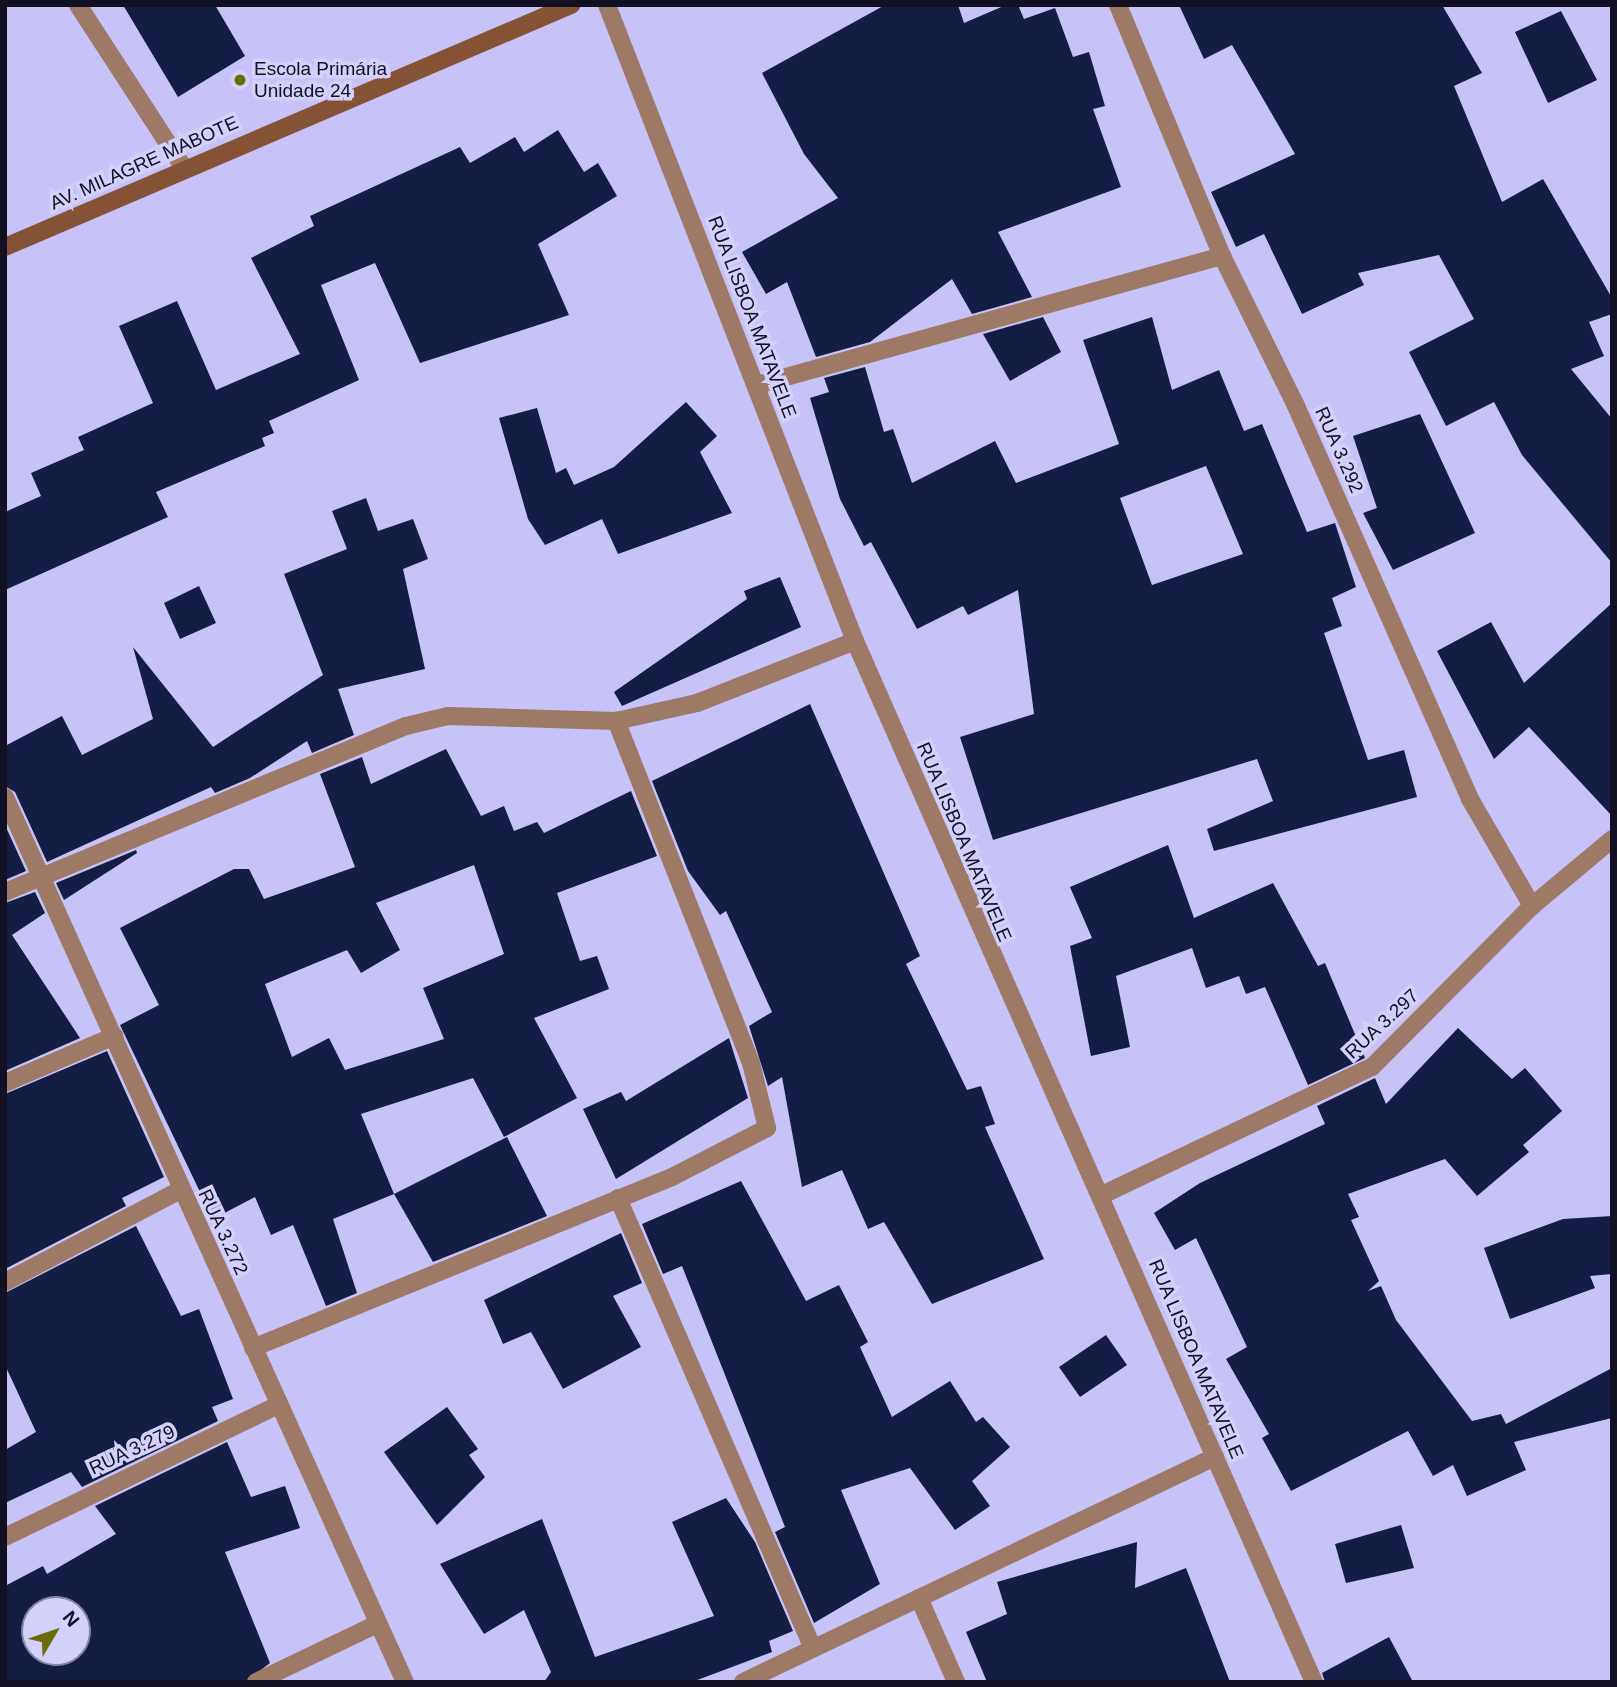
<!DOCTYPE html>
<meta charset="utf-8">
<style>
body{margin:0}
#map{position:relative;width:1617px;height:1687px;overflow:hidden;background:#c7c2f8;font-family:Arial,sans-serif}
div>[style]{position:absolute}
.building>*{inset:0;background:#141e45}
.street>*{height:18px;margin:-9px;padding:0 9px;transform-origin:9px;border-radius:9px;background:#9e7966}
.secondary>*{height:18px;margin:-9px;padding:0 9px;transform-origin:9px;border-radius:9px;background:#865235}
.dots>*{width:19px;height:19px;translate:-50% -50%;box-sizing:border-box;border:4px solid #d4d0fc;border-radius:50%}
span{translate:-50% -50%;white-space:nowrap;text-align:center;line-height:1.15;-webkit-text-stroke:7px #d4d0fc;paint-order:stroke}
.poi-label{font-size:19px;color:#131023}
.left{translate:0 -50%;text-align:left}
.street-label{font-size:19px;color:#131023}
.frame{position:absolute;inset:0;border:7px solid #131023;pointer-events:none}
.north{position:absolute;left:21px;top:1596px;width:70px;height:70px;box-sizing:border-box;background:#d4d0fc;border:2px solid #8783a5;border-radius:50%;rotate:51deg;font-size:19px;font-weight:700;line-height:28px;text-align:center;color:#131023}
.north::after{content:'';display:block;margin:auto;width:24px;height:32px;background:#6c6c0b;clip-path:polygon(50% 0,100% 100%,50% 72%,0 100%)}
</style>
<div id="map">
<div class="building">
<div style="clip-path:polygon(123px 5px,215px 5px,245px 56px,178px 97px)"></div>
<div style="clip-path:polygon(885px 5px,958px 5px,964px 23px,1006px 5px,1018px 5px,1024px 19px,1055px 8px,1073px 57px,1089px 52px,1105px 106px,1093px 109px,1121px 187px,998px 232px,1032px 297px,972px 314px,952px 279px,870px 342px,816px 357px,787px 282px,766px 294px,742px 252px,838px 198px,804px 154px,762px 73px)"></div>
<div style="clip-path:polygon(1179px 5px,1442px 5px,1482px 73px,1454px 86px,1502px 202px,1543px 179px,1612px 298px,1612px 314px,1589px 322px,1604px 356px,1571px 369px,1612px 419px,1612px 563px,1522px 455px,1494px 402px,1446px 426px,1409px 352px,1474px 319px,1439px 255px,1358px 273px,1364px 285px,1302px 314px,1264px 234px,1236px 247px,1211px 192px,1295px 154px,1232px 45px,1204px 59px)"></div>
<div style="clip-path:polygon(1561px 11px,1597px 80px,1548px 103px,1515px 32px)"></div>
<div style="clip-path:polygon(558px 130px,584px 172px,598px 163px,617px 196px,538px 244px,569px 315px,420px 363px,375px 263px,321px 285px,359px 380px,269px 421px,274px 433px,262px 438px,265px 446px,156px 492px,168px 517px,5px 590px,5px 512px,41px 496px,31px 473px,84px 450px,78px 437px,153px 403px,119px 326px,177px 301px,216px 390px,300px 354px,251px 258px,314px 226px,310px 216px,460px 147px,470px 163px,515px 137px,524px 152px)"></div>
<div style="clip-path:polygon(1043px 317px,1061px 352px,1010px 381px,983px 334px)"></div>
<div style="clip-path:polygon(evenodd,1152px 317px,1172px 390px,1219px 370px,1244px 431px,1262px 424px,1307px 532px,1335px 523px,1356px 587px,1332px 598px,1342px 626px,1324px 633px,1368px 760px,1404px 750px,1417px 797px,1214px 851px,1207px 829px,1273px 801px,1257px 759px,993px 840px,960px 737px,1034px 714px,1018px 590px,968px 615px,963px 606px,917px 629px,871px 542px,864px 546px,840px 499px,810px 398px,829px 392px,824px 378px,865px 367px,884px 432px,893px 429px,912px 483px,995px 441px,1016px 483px,1119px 444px,1083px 340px,1152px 317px,1206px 466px,1243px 554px,1152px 585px,1120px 498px,1206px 466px)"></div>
<div style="clip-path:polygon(686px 402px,717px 436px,700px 452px,732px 513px,618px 554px,602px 519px,545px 545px,528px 519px,499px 418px,537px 408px,556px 473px,566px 468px,574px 485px,614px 467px)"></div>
<div style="clip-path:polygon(1420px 414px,1475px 533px,1393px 570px,1363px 513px,1377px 508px,1353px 436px)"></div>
<div style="clip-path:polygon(366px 498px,378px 531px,413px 519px,428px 559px,403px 569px,425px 669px,338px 689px,354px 735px,312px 753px,307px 741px,250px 778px,215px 793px,211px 787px,47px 862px,15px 792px,5px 786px,5px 746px,62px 716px,82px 755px,153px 719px,133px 647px,213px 747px,323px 675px,284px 574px,347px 549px,332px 511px)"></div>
<div style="clip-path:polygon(780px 577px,801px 627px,622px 706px,614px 692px,747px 599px,744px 591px)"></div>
<div style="clip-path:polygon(199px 586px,216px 623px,180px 639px,164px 603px)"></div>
<div style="clip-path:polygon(1612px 603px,1612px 816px,1529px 727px,1494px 759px,1437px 651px,1491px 622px,1524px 683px)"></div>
<div style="clip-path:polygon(810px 704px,920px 956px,906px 964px,967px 1090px,981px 1086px,995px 1124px,985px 1127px,1044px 1259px,932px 1304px,884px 1222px,868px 1229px,842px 1170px,802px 1187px,782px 1077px,768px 1086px,749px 1026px,772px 1012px,726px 911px,720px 915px,688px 871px,652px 781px)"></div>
<div style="clip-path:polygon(evenodd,446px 749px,481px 816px,504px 806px,514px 831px,537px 822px,544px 833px,631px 791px,657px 856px,557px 893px,580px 961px,597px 956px,609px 989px,534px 1018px,577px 1098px,504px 1137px,473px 1078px,361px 1114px,394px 1194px,507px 1137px,547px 1216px,433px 1262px,394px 1194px,333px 1219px,357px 1293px,326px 1306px,293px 1225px,271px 1235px,255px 1197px,213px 1219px,120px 1025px,159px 1005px,120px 928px,234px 869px,249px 869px,264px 899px,355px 867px,320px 774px,362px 757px,371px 784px,446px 749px,474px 865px,504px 954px,423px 988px,444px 1039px,345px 1070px,329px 1038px,292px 1057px,265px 984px,347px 950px,361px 973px,400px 950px,376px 903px,474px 865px)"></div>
<div style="clip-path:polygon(5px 825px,26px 871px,5px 880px)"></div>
<div style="clip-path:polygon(1168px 845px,1194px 918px,1273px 883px,1318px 966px,1325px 963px,1365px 1058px,1308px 1085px,1265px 987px,1246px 994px,1239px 976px,1206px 988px,1192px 948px,1116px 976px,1130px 1047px,1091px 1056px,1070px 946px,1092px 938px,1070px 887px)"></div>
<div style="clip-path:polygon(136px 850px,137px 853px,64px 900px,56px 883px)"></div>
<div style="clip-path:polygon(35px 892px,45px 913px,12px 935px,80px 1038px,5px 1071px,5px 903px)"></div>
<div style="clip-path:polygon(1458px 1028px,1512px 1079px,1525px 1068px,1562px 1111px,1523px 1145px,1529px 1152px,1477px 1196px,1445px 1159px,1348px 1194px,1359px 1217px,1351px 1220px,1379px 1281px,1368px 1291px,1381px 1286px,1396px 1320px,1472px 1421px,1501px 1414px,1506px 1424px,1612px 1368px,1612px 1418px,1514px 1442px,1526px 1470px,1467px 1496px,1453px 1465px,1433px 1476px,1408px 1431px,1291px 1491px,1262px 1438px,1269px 1434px,1226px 1359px,1247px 1347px,1196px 1238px,1175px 1250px,1154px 1213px,1200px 1183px,1325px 1124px,1317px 1106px,1375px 1078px,1386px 1104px)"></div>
<div style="clip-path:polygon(729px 1038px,748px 1098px,616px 1179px,583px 1109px,621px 1092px,626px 1101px)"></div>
<div style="clip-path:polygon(107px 1051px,164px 1177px,122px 1198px,126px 1206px,5px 1269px,5px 1094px)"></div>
<div style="clip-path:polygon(741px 1181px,806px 1301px,839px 1285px,868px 1342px,860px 1347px,892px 1417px,950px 1381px,976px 1422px,983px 1417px,1010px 1447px,972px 1481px,990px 1506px,955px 1530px,910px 1468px,841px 1490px,880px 1584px,814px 1623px,775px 1532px,785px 1527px,682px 1266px,663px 1274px,642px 1224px)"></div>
<div style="clip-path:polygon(1612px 1216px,1612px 1274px,1590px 1276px,1595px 1288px,1510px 1319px,1484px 1248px,1563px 1219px)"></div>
<div style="clip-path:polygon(136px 1226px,181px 1316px,199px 1309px,233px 1399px,212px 1407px,218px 1421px,82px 1487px,71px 1472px,5px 1503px,5px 1450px,36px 1432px,5px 1365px,5px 1293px)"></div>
<div style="clip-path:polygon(621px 1233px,642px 1283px,613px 1296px,641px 1347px,563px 1389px,531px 1332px,503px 1344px,484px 1300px)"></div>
<div style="clip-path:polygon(1106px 1335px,1127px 1365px,1080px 1397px,1059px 1367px)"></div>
<div style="clip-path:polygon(447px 1407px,478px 1449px,469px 1455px,485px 1477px,437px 1525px,384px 1452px)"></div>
<div style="clip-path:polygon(evenodd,227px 1442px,251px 1497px,285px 1486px,300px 1528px,225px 1552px,270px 1663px,245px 1682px,5px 1682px,5px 1586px,43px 1566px,47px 1574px,116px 1534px,95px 1506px,227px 1442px,35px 1610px,77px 1610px,77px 1652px,35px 1652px,35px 1610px)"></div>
<div style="clip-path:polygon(726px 1498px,755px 1542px,793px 1631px,769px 1641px,772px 1652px,692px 1682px,544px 1682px,551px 1672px,524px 1610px,484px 1634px,440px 1564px,542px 1519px,595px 1657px,714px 1616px,672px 1522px)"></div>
<div style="clip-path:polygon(1401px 1525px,1414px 1568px,1346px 1583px,1335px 1544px)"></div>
<div style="clip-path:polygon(1137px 1542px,1135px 1588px,1186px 1568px,1230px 1682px,987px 1682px,966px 1632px,1007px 1614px,997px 1582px)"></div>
<div style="clip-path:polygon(1389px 1637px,1413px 1682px,1325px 1682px,1322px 1673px)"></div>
</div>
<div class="street">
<div style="left:78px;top:5px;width:194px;rotate:57deg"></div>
<div style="left:607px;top:5px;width:683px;rotate:68.7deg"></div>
<div style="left:855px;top:641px;width:1138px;rotate:66.21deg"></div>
<div style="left:1118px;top:5px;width:272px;rotate:67.5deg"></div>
<div style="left:1222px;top:256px;width:167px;rotate:63.7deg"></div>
<div style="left:1296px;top:406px;width:430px;rotate:66.1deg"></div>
<div style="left:1470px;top:799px;width:124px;rotate:59.9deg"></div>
<div style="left:757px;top:385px;width:483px;rotate:-15.5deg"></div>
<div style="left:5px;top:797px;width:971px;rotate:65.68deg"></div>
<div style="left:5px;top:892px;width:434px;rotate:-22.5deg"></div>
<div style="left:406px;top:726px;width:43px;rotate:-13.4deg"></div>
<div style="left:448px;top:716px;width:168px;rotate:1.7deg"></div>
<div style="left:616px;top:721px;width:83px;rotate:-12.5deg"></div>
<div style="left:697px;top:703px;width:170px;rotate:-21.4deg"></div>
<div style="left:5px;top:1083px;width:119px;rotate:-23.3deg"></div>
<div style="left:1102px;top:1195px;width:299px;rotate:-25.4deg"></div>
<div style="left:1372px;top:1067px;width:227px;rotate:-45.2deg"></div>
<div style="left:1532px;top:906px;width:104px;rotate:-39.9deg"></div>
<div style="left:618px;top:1198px;width:490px;rotate:66.6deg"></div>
<div style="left:5px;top:1282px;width:198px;rotate:-27.7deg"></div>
<div style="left:253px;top:1348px;width:453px;rotate:-22.2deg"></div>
<div style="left:672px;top:1177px;width:107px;rotate:-27.3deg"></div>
<div style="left:767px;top:1128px;width:67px;rotate:-103.8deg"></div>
<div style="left:751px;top:1063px;width:368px;rotate:-111.5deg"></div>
<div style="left:5px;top:1537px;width:303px;rotate:-25.8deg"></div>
<div style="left:919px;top:1598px;width:92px;rotate:66.2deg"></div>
<div style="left:256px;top:1682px;width:134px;rotate:-25.6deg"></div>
<div style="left:743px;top:1682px;width:523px;rotate:-25.49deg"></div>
</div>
<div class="secondary">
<div style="left:5px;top:247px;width:616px;rotate:-23.15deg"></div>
</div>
<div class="dots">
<div style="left:240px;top:80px;background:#6c6c0b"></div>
</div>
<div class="poi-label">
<span class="left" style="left:254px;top:80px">Escola Primária<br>Unidade 24</span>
</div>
<div class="street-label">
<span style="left:144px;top:163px;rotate:-24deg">AV. MILAGRE MABOTE</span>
<span style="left:752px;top:317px;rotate:69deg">RUA LISBOA MATAVELE</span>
<span style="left:1339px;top:450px;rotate:66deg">RUA 3.292</span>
<span style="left:964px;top:842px;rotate:67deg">RUA LISBOA MATAVELE</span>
<span style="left:1382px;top:1024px;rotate:-43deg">RUA 3.297</span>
<span style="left:223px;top:1232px;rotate:65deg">RUA 3.272</span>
<span style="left:1196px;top:1359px;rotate:67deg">RUA LISBOA MATAVELE</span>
<span style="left:132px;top:1450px;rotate:-25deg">RUA 3.279</span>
</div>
<div class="frame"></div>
<div class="north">N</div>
</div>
